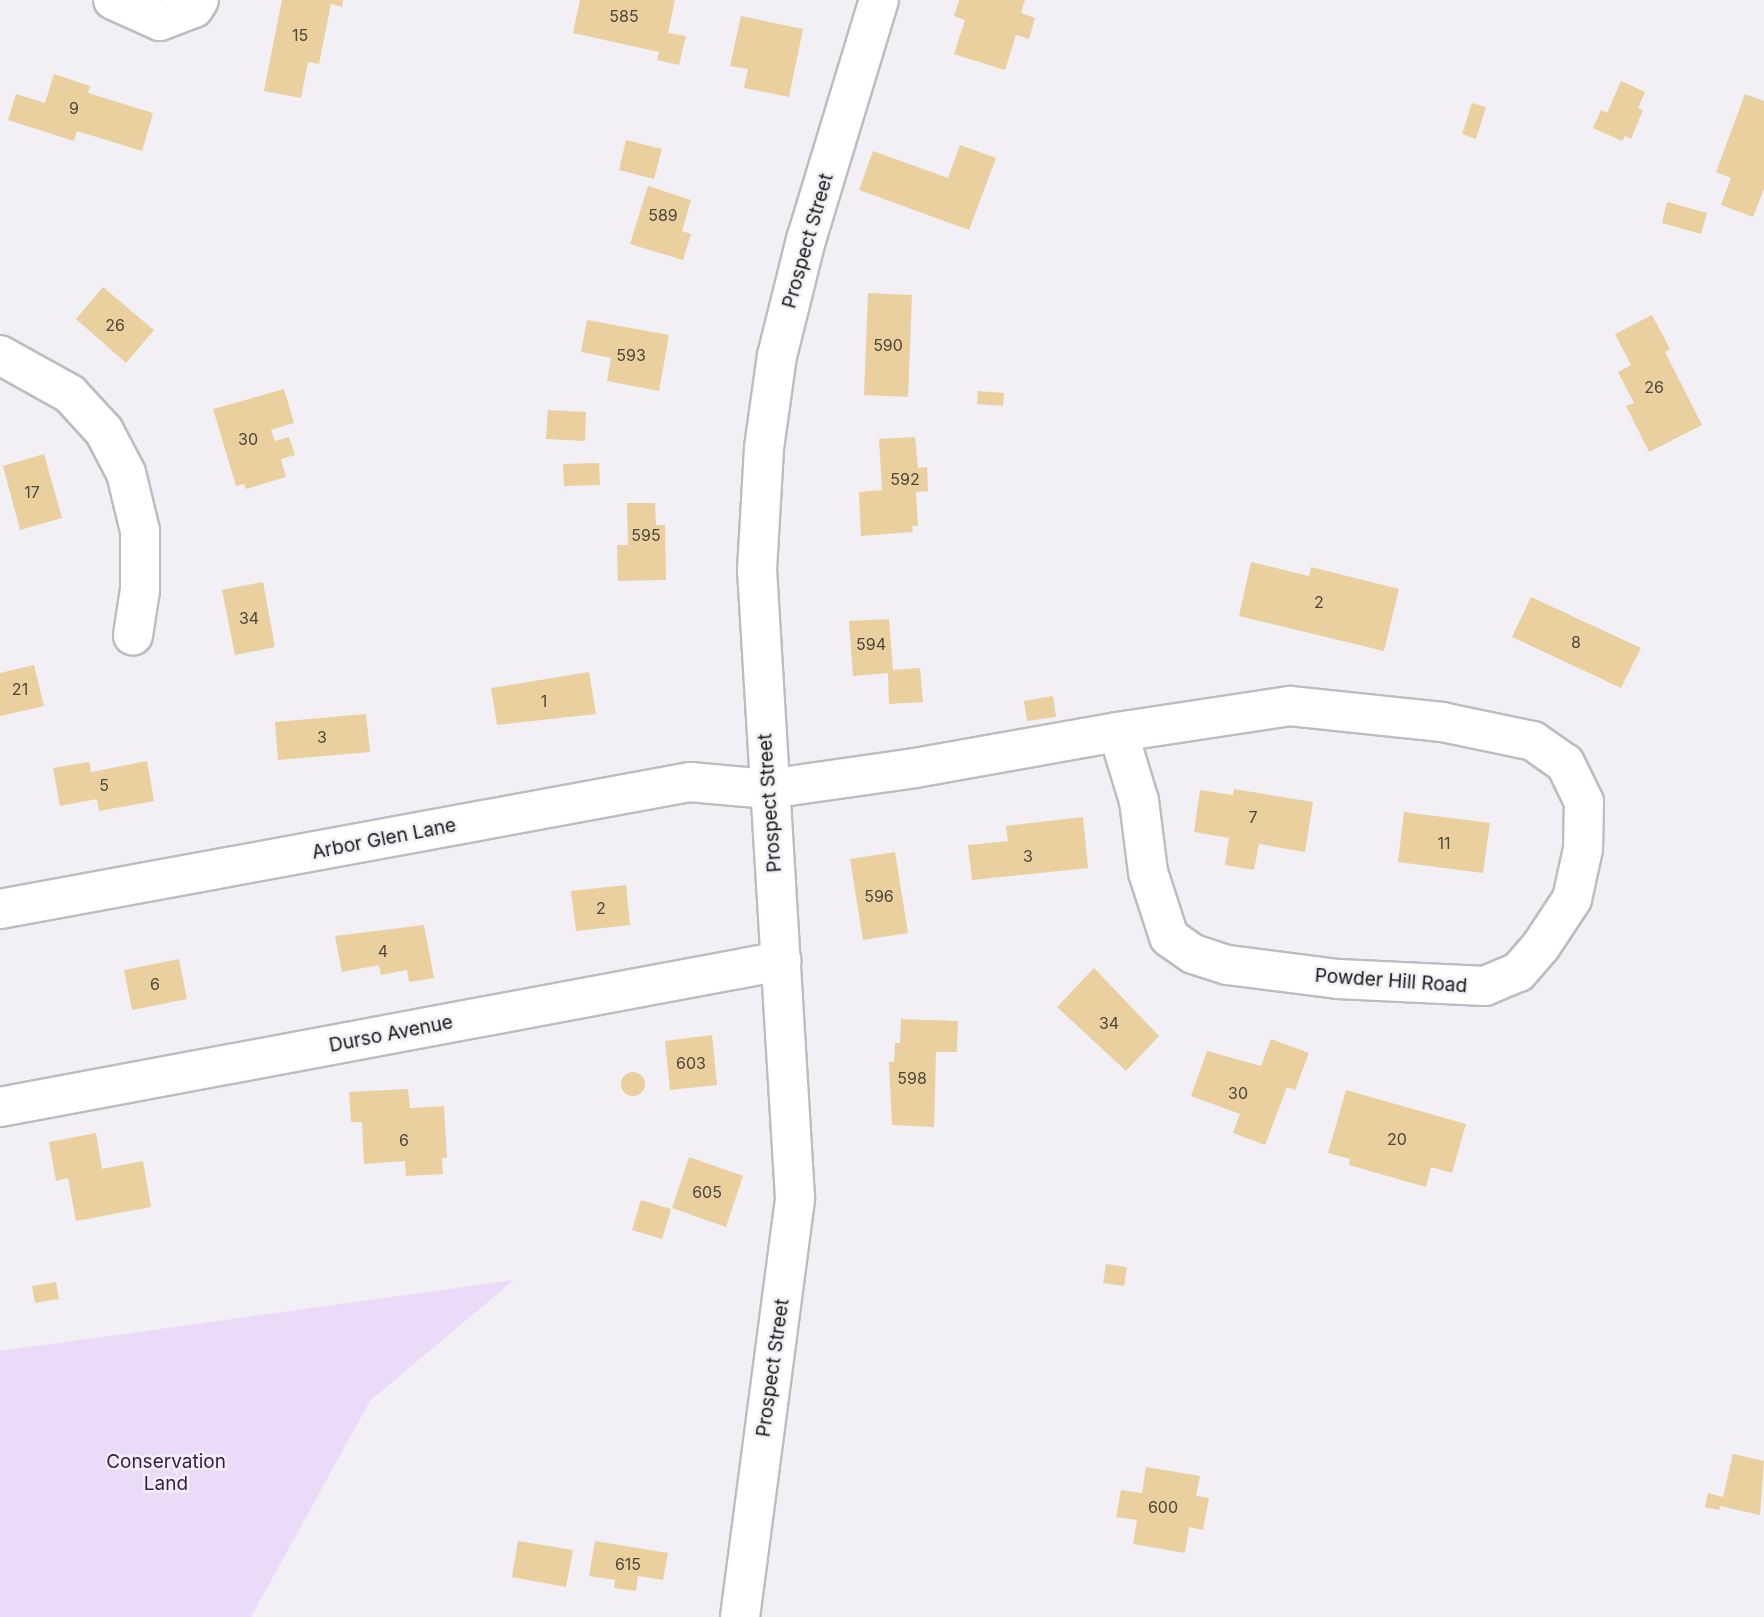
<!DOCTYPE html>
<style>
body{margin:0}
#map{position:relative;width:1764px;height:1617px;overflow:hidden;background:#f2f0f5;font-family:Inter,sans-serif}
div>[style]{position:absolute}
.green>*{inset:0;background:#ebdbf8}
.building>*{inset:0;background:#e9d09e}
.round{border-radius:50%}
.roads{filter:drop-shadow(2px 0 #bebcc0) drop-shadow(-2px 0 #bebcc0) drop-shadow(0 2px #bebcc0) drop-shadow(0 -2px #bebcc0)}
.street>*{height:38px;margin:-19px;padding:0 19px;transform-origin:19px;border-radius:19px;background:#fff}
span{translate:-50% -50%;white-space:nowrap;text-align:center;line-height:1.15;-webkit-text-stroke:5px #f2f0f5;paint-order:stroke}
.number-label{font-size:16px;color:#4d463a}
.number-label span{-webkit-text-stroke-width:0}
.street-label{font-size:19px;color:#191819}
.park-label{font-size:19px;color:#39174f}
</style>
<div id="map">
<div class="green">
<div style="clip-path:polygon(514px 1280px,370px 1401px,251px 1617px,0 1617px,0 1351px)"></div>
</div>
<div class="building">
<div style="clip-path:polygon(282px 0,343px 0,342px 7px,331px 4px,319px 64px,308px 62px,301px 98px,264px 91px)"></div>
<div style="clip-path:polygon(580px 0,675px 0,668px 33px,686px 36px,679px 65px,657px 60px,659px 52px,573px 33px)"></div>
<div style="clip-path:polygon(959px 0,1025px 0,1021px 13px,1035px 18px,1029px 39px,1016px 35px,1005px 70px,954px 54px,965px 20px,954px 16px)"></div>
<div style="clip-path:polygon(741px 16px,803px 29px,789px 97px,744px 88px,748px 69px,730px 66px)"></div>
<div style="clip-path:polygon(54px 74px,90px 86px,88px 93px,153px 113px,142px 151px,77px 131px,74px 141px,8px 120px,16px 94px,45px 103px)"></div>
<div style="clip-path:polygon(1621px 81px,1645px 92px,1638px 108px,1643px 110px,1631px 139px,1625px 136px,1622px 141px,1593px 128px,1601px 110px,1607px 113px)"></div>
<div style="clip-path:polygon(1745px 94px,1764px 101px,1764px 189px,1753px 217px,1721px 205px,1731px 178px,1716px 172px)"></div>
<div style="clip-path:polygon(1472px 103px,1486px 107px,1476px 139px,1462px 134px)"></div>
<div style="clip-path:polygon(626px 140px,662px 149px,654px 179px,619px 170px)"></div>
<div style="clip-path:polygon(960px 145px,996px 158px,969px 230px,859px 190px,873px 151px,948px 178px)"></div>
<div style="clip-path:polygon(648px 186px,691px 200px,682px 231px,691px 234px,683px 260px,630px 244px)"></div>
<div style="clip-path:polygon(1667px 202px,1707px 213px,1701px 234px,1662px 223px)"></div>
<div style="clip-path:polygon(103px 287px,154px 330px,126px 363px,76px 319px)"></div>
<div style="clip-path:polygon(868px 293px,912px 295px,908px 397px,864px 395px)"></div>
<div style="clip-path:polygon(1652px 315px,1670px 349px,1665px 352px,1702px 425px,1649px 452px,1626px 406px,1634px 403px,1618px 372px,1631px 365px,1615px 334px)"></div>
<div style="clip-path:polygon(587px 320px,669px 335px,659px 391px,607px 381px,611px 358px,581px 352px)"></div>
<div style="clip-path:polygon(284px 389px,294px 423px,271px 430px,275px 441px,289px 437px,295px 455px,281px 459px,286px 477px,246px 489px,244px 484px,236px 486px,213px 409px)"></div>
<div style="clip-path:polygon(978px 391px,1004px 393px,1003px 406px,977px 404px)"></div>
<div style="clip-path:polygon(548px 410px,586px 412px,585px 441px,546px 439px)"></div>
<div style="clip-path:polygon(915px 437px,918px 468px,927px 467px,928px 491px,916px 492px,918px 526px,912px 526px,913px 532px,861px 536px,859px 492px,882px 490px,879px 439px)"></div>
<div style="clip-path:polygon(44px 454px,62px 518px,20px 530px,3px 466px)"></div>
<div style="clip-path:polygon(599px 463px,600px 485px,564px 486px,563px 464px)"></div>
<div style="clip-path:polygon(627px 503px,655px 503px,656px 525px,665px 525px,666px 580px,618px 581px,617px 545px,628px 545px)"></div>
<div style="clip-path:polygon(1251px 562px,1309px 576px,1311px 567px,1399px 589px,1384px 651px,1239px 616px)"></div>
<div style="clip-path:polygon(263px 582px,275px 647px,235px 655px,222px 590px)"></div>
<div style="clip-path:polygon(1531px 597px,1641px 648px,1621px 688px,1512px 637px)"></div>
<div style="clip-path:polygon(889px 619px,893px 670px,920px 668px,923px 702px,889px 704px,888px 673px,853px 676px,849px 621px)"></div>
<div style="clip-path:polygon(34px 665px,44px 706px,0 716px,0 673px)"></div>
<div style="clip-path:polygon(589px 672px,596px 714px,497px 725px,491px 688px)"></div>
<div style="clip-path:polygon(1053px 696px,1056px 717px,1027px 721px,1024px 701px)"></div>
<div style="clip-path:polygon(366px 714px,370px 752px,278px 760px,275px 722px)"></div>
<div style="clip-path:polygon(147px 761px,154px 801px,99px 811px,97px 799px,60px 806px,53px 768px,89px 762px,91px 772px)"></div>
<div style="clip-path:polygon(1234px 789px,1313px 802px,1305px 852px,1259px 844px,1254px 870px,1225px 865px,1229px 838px,1194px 832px,1200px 790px,1233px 795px)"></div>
<div style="clip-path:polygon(1404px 812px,1490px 823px,1483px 873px,1398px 862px)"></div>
<div style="clip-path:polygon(1083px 817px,1088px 868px,972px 880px,968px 845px,1008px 841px,1006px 826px)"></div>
<div style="clip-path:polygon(895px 852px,908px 933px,863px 940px,850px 859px)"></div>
<div style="clip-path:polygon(626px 885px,630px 925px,576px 931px,571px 891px)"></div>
<div style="clip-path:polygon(424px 925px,434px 978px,409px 982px,407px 970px,381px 975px,379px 965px,342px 972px,335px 936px)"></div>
<div style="clip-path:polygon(179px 959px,187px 999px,132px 1010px,124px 970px)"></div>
<div style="clip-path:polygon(1094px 968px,1159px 1036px,1126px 1071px,1057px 1007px)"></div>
<div style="clip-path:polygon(901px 1019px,958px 1021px,957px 1052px,936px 1052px,934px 1127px,892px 1125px,889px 1062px,894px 1062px,895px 1043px,900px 1043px)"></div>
<div style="clip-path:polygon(712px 1035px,717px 1085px,670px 1090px,665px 1041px)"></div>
<div style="clip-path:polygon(1271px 1039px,1309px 1053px,1295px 1090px,1287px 1087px,1265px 1145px,1233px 1133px,1240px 1114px,1191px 1096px,1207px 1051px,1261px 1066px)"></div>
<div class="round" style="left:621px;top:1072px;width:24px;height:24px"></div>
<div style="clip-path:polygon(408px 1089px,410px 1108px,444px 1106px,447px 1158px,442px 1158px,443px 1174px,406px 1176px,405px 1161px,364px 1164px,362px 1122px,351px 1122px,349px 1092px)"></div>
<div style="clip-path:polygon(1346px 1090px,1466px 1124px,1452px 1173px,1431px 1167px,1426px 1187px,1349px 1165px,1350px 1159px,1328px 1153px)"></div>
<div style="clip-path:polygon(96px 1133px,102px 1169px,143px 1161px,151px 1207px,76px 1221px,68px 1178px,56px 1181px,49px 1142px)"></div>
<div style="clip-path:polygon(689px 1157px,743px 1176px,726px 1227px,672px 1208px)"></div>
<div style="clip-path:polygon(641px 1200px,671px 1209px,662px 1239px,632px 1230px)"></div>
<div style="clip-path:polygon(1106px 1264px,1127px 1267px,1124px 1286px,1103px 1283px)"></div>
<div style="clip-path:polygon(56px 1282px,59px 1299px,35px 1303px,32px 1286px)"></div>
<div style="clip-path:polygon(1733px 1454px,1764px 1461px,1760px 1515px,1720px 1506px,1719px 1510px,1705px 1507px,1708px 1493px,1723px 1497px)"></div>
<div style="clip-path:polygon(1146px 1467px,1200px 1476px,1196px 1496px,1209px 1498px,1203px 1530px,1189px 1527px,1185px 1553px,1133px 1544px,1137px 1520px,1116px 1517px,1121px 1490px,1142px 1493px)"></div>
<div style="clip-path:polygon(518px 1541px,573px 1550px,566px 1587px,512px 1577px)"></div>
<div style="clip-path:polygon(595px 1541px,668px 1553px,663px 1580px,638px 1576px,636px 1591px,614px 1588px,615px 1580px,589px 1576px)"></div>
</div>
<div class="roads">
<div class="street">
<div style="left:113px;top:0;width:51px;rotate:24.1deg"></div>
<div style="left:160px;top:21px;width:36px;rotate:-21deg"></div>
<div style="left:194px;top:8px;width:9px;rotate:-58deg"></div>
<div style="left:0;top:355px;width:80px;rotate:29.1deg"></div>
<div style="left:70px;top:394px;width:50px;rotate:47.4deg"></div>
<div style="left:104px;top:431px;width:47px;rotate:62.4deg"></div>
<div style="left:126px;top:473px;width:60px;rotate:76.4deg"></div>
<div style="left:140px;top:531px;width:59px;rotate:90deg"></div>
<div style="left:140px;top:590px;width:46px;rotate:98.8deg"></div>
<div style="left:1290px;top:706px;width:153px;rotate:6deg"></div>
<div style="left:1442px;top:722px;width:93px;rotate:11.8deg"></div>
<div style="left:1533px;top:741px;width:39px;rotate:35deg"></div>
<div style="left:1565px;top:763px;width:43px;rotate:64deg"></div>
<div style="left:1584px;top:802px;width:47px;rotate:91.2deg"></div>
<div style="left:1583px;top:849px;width:51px;rotate:102.4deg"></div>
<div style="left:1572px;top:899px;width:56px;rotate:123.4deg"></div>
<div style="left:1541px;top:946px;width:35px;rotate:131deg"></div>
<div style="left:1518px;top:972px;width:36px;rotate:157deg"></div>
<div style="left:1485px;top:986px;width:147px;rotate:-177.3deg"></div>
<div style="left:1338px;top:979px;width:112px;rotate:-172.8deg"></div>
<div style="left:1227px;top:965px;width:36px;rotate:-162deg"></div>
<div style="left:1193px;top:954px;width:29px;rotate:-145deg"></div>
<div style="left:1169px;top:937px;width:68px;rotate:-107.9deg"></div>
<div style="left:1148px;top:872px;width:72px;rotate:-97.2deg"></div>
<div style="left:1139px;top:801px;width:72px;rotate:-106.9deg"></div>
<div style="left:1118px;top:732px;width:174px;rotate:-8.6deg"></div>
<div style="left:0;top:909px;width:702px;rotate:-10.43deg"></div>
<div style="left:690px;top:782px;width:78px;rotate:5.1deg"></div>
<div style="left:768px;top:789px;width:148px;rotate:-8.1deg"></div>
<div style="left:915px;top:768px;width:206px;rotate:-10.1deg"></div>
<div style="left:0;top:1107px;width:795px;rotate:-10.59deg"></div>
<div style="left:740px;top:1617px;width:423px;rotate:-82.5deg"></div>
<div style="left:795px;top:1198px;width:629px;rotate:-93.46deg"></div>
<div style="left:757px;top:570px;width:122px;rotate:-86.7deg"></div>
<div style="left:764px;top:448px;width:93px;rotate:-82deg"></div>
<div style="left:777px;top:356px;width:120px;rotate:-76deg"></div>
<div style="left:806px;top:240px;width:251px;rotate:-73.1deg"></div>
</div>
</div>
<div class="number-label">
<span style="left:624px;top:16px">585</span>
<span style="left:300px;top:35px">15</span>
<span style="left:74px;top:108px">9</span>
<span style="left:663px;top:215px">589</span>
<span style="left:115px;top:325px">26</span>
<span style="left:888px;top:345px">590</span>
<span style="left:631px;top:355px">593</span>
<span style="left:1654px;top:387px">26</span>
<span style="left:248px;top:439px">30</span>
<span style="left:905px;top:479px">592</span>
<span style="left:32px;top:492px">17</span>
<span style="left:646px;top:535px">595</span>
<span style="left:1319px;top:602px">2</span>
<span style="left:249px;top:618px">34</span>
<span style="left:1576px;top:642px">8</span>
<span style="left:871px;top:644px">594</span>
<span style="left:20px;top:689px">21</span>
<span style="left:544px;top:701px">1</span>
<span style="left:322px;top:737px">3</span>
<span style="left:104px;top:785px">5</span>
<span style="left:1253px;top:817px">7</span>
<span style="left:1444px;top:843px">11</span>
<span style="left:1028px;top:856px">3</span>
<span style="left:879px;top:896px">596</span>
<span style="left:601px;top:908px">2</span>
<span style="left:383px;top:951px">4</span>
<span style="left:155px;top:984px">6</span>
<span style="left:1109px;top:1023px">34</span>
<span style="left:691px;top:1063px">603</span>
<span style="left:912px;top:1078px">598</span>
<span style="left:1238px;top:1093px">30</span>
<span style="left:1397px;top:1139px">20</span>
<span style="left:404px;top:1140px">6</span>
<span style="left:707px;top:1192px">605</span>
<span style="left:1163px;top:1507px">600</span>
<span style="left:628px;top:1564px">615</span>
</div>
<div class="street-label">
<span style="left:808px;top:241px;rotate:-74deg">Prospect Street</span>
<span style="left:770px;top:803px;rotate:-94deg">Prospect Street</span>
<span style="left:384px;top:839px;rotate:-11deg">Arbor Glen Lane</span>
<span style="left:1391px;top:981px;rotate:4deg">Powder Hill Road</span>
<span style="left:391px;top:1034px;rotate:-11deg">Durso Avenue</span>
<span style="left:773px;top:1368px;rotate:-82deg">Prospect Street</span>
</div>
<div class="park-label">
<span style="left:166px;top:1473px">Conservation<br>Land</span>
</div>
</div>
